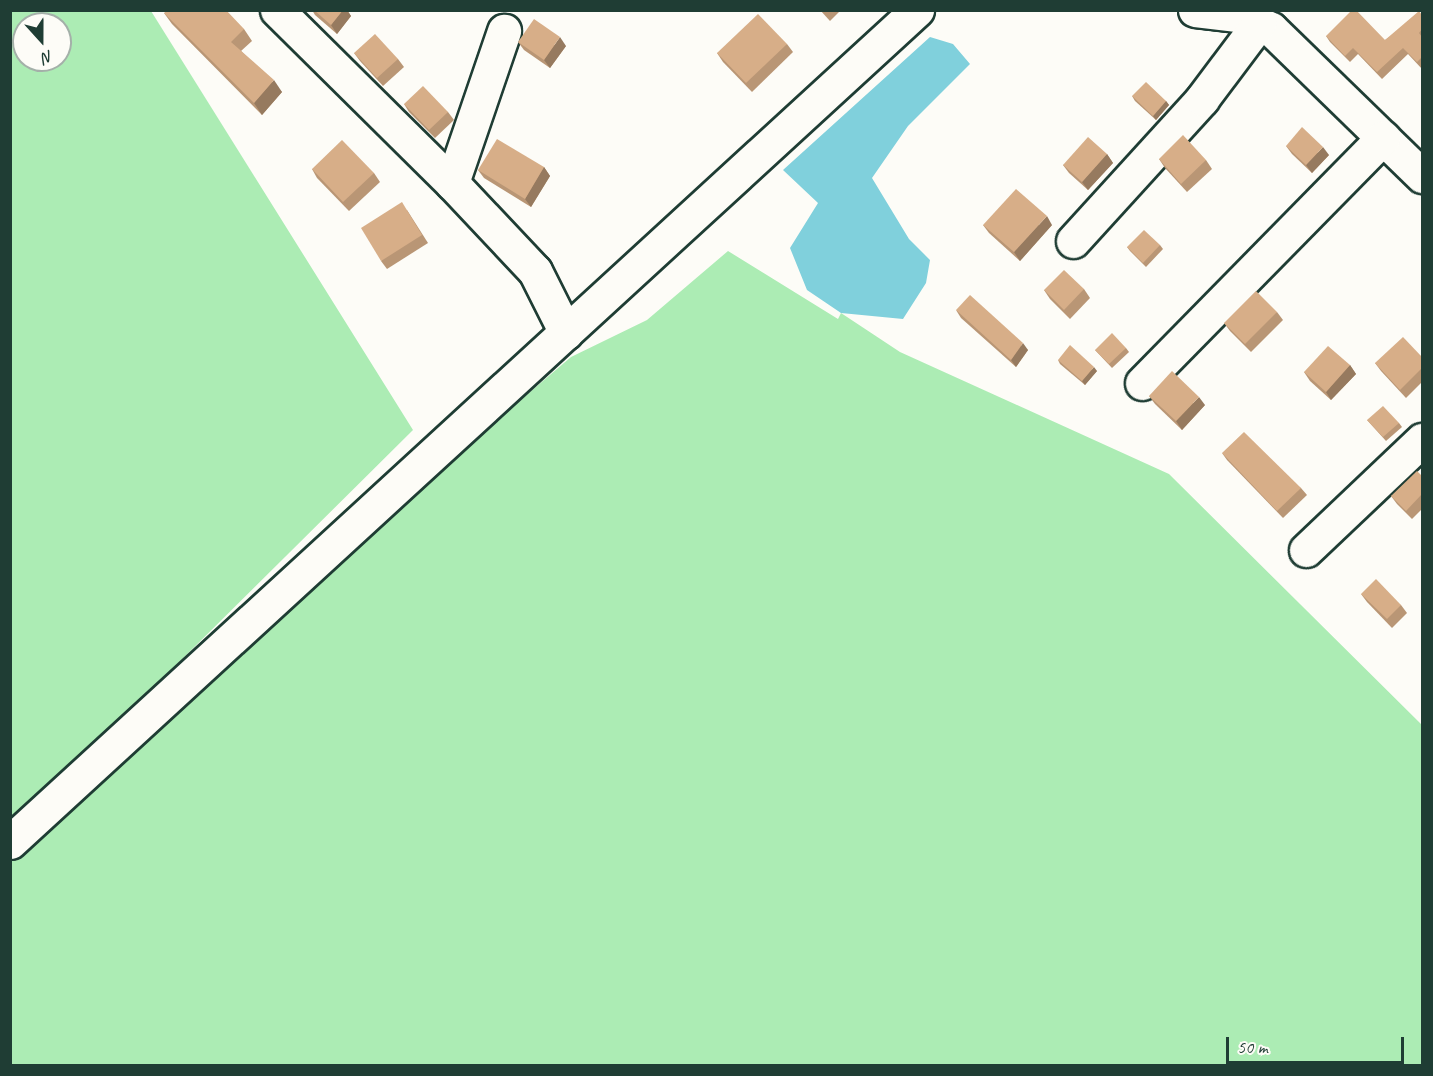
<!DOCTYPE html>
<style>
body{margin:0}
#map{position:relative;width:1433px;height:1076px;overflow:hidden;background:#fdfcf7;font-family:Caveat,sans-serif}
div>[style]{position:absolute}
.green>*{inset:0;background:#acecb4}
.water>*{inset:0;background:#80d0dc}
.roads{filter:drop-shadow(2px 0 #1f3d34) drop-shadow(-2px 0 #1f3d34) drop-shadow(0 2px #1f3d34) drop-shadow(0 -2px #1f3d34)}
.minor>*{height:33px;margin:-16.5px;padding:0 16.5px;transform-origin:16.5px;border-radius:16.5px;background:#fdfcf7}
.wall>*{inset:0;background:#b99675}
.shaded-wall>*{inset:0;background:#967a5f}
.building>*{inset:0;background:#d7ae88}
span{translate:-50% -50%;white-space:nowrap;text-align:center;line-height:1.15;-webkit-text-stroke:5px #fdfcf7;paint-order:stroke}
.frame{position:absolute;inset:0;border:12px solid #1f3d34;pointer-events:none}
.north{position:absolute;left:12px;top:12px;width:60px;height:60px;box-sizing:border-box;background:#fdfcf7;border:2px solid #a4b0a9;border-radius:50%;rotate:159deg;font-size:16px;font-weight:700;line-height:24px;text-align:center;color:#1f3d34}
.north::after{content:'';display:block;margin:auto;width:21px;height:27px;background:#1f3d34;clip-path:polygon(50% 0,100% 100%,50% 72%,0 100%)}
.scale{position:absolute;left:1226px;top:1037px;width:178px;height:27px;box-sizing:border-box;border:3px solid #1f3d34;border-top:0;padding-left:8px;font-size:18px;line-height:21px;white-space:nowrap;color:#1f3d34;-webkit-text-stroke:4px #fdfcf7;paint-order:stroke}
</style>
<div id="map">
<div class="green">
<div style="clip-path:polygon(evenodd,11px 11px,151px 11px,413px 430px,11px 829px,11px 11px,24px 24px,60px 24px,60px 60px,24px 60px,24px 24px)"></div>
<div style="clip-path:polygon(728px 251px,838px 319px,841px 313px,900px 352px,1169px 474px,1422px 725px,1422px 1065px,11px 1066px,11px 859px,436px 472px,571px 357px,647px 320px)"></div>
</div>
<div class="water">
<div style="clip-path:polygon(930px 37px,953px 44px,970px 64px,908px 126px,872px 178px,909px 239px,930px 260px,926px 283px,903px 319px,841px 313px,807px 290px,790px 248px,818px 203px,783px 170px)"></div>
</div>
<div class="roads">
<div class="minor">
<div style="left:277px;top:10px;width:246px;rotate:44.7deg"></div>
<div style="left:452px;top:183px;width:121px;rotate:46.7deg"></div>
<div style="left:535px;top:271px;width:69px;rotate:63.4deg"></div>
<div style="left:1195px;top:10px;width:49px;rotate:7deg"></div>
<div style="left:1244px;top:16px;width:30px;rotate:26deg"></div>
<div style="left:1271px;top:29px;width:211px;rotate:44.2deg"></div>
<div style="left:452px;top:183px;width:161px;rotate:-71.1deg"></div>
<div style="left:1073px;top:241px;width:192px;rotate:-47.7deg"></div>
<div style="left:1202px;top:99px;width:95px;rotate:-53.1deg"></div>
<div style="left:1142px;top:383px;width:344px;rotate:-45.5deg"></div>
<div style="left:1306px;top:550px;width:160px;rotate:-43.5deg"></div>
<div style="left:10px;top:842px;width:1231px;rotate:-42.53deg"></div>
</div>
</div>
<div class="wall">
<div style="clip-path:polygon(312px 10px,347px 10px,351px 16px,337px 34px,315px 15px)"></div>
<div style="clip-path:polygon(820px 10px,841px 10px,830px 21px)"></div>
<div style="clip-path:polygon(164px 13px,244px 29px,252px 41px,241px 51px,282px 92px,262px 115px,172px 24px)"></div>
<div style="clip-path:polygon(1422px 15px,1422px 69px,1408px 54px,1382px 79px,1358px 54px,1350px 62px,1330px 42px,1326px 36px,1385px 40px)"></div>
<div style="clip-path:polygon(518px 42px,566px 46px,550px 68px,524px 50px)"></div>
<div style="clip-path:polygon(787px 44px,793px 52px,752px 92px,723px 62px,717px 53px)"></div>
<div style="clip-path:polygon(354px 53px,398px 59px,404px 67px,383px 86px,360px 61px)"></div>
<div style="clip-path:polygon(1132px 96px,1166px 101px,1169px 105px,1156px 120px,1135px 101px)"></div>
<div style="clip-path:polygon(404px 104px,448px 112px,454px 120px,435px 138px,409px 112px)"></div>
<div style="clip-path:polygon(1286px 146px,1329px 155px,1312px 173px,1292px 154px)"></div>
<div style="clip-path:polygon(1107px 154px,1113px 163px,1088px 190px,1069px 173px,1063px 165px)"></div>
<div style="clip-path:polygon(1159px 159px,1206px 160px,1212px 169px,1187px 192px,1165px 168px)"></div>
<div style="clip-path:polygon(544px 167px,550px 176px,531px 207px,484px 178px,478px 170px)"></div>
<div style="clip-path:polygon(312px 169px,374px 173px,380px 182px,349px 211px,317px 178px)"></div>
<div style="clip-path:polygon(407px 210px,428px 243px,387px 269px,381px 261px)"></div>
<div style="clip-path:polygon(983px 225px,1052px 225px,1020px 261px,989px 233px)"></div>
<div style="clip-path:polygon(1160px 245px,1163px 249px,1146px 267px,1130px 251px,1127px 247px)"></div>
<div style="clip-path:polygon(1084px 289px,1090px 298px,1070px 319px,1050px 299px,1044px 290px)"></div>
<div style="clip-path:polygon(956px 310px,1028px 350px,1016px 367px,961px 318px)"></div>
<div style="clip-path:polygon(1277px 312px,1283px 320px,1251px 352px,1230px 331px,1224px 323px)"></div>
<div style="clip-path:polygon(1126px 348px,1129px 352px,1112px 368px,1095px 350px)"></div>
<div style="clip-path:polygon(1422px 357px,1422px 382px,1406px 398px,1381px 371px,1375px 363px)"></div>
<div style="clip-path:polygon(1058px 360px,1097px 371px,1085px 385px,1060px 364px)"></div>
<div style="clip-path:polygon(1350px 365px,1356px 374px,1331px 400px,1310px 381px,1304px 372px)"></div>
<div style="clip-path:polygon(1149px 396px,1205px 405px,1182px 430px,1155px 404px)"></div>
<div style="clip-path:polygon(1367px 420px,1399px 423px,1402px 427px,1386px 441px)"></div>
<div style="clip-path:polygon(1222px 453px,1301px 488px,1307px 495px,1283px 518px,1227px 460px)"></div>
<div style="clip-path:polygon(1422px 476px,1422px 509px,1412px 519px,1397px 504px,1391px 496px)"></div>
<div style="clip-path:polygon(1361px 594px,1401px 605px,1407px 613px,1392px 628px,1367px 602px)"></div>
</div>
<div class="shaded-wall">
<div style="clip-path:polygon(343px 10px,347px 10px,351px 16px,337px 34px,331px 25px)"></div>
<div style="clip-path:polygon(560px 37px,566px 46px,550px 68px,544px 60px)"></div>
<div style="clip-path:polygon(274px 80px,282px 92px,262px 115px,254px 103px)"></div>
<div style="clip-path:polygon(1166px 101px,1169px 105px,1156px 120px,1153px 116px)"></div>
<div style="clip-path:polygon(1323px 147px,1329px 155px,1312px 173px,1306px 165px)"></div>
<div style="clip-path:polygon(1107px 154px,1113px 163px,1088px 190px,1082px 182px)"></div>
<div style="clip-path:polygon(544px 167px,550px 176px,531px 207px,525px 199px)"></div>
<div style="clip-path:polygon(1047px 216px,1052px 225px,1020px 261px,1014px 252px)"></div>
<div style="clip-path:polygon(1023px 343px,1028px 350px,1016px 367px,1011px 360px)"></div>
<div style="clip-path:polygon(1350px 365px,1356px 374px,1331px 400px,1326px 392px)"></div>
<div style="clip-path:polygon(1094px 367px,1097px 371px,1085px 385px,1082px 381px)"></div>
<div style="clip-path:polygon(1199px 397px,1205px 405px,1182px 430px,1176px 421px)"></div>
</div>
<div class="building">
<div style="clip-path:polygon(167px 10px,226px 10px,244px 29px,231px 42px,274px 80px,254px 103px,164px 13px)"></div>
<div style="clip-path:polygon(314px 10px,343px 10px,331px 25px)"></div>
<div style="clip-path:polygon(1352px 10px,1356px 10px,1385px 40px,1419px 11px,1422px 15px,1422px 29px,1419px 33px,1422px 37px,1422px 57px,1417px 62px,1403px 48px,1377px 72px,1353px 48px,1345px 56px,1326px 36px)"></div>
<div style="clip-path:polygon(758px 14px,787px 44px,746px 83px,717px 53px)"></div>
<div style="clip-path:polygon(534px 19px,560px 37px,544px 60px,518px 42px)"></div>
<div style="clip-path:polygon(375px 34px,398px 59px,377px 78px,354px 53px)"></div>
<div style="clip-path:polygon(1146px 82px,1166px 101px,1153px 116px,1132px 96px)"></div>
<div style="clip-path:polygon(423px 86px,448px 112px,429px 130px,404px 104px)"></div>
<div style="clip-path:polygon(1302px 127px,1323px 147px,1306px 165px,1286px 146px)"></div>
<div style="clip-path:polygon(1183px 135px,1206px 160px,1181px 184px,1159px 159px)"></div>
<div style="clip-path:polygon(1088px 137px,1107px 154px,1082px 182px,1063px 165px)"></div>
<div style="clip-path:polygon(497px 139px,544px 167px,525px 199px,478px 170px)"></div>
<div style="clip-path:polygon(342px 140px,374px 173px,343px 202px,312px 169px)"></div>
<div style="clip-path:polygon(1016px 189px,1047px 216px,1014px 252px,983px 225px)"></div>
<div style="clip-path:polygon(402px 202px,422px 235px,381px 261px,361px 228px)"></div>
<div style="clip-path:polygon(1144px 230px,1160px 245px,1143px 263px,1127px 247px)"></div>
<div style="clip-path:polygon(1064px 270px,1084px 289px,1064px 310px,1044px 290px)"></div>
<div style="clip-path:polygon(1256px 291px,1277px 312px,1245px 344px,1224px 323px)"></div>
<div style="clip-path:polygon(970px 295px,1023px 343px,1011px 360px,956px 310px)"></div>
<div style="clip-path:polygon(1112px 333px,1126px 348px,1109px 364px,1095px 350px)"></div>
<div style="clip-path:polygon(1403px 337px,1422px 357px,1422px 368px,1400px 390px,1375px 363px)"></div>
<div style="clip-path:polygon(1070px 345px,1094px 367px,1082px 381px,1058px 360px)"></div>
<div style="clip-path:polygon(1328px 346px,1350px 365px,1326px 392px,1304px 372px)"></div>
<div style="clip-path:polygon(1172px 371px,1199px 397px,1176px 421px,1149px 396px)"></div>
<div style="clip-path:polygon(1383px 406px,1399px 423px,1383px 437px,1367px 420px)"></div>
<div style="clip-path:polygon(1244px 432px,1301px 488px,1277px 511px,1222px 453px)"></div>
<div style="clip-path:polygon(1417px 471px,1422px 476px,1422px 494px,1406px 511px,1391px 496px)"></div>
<div style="clip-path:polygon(1376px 579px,1401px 605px,1387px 619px,1361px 594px)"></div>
</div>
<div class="frame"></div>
<div class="north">N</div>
<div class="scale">50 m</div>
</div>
